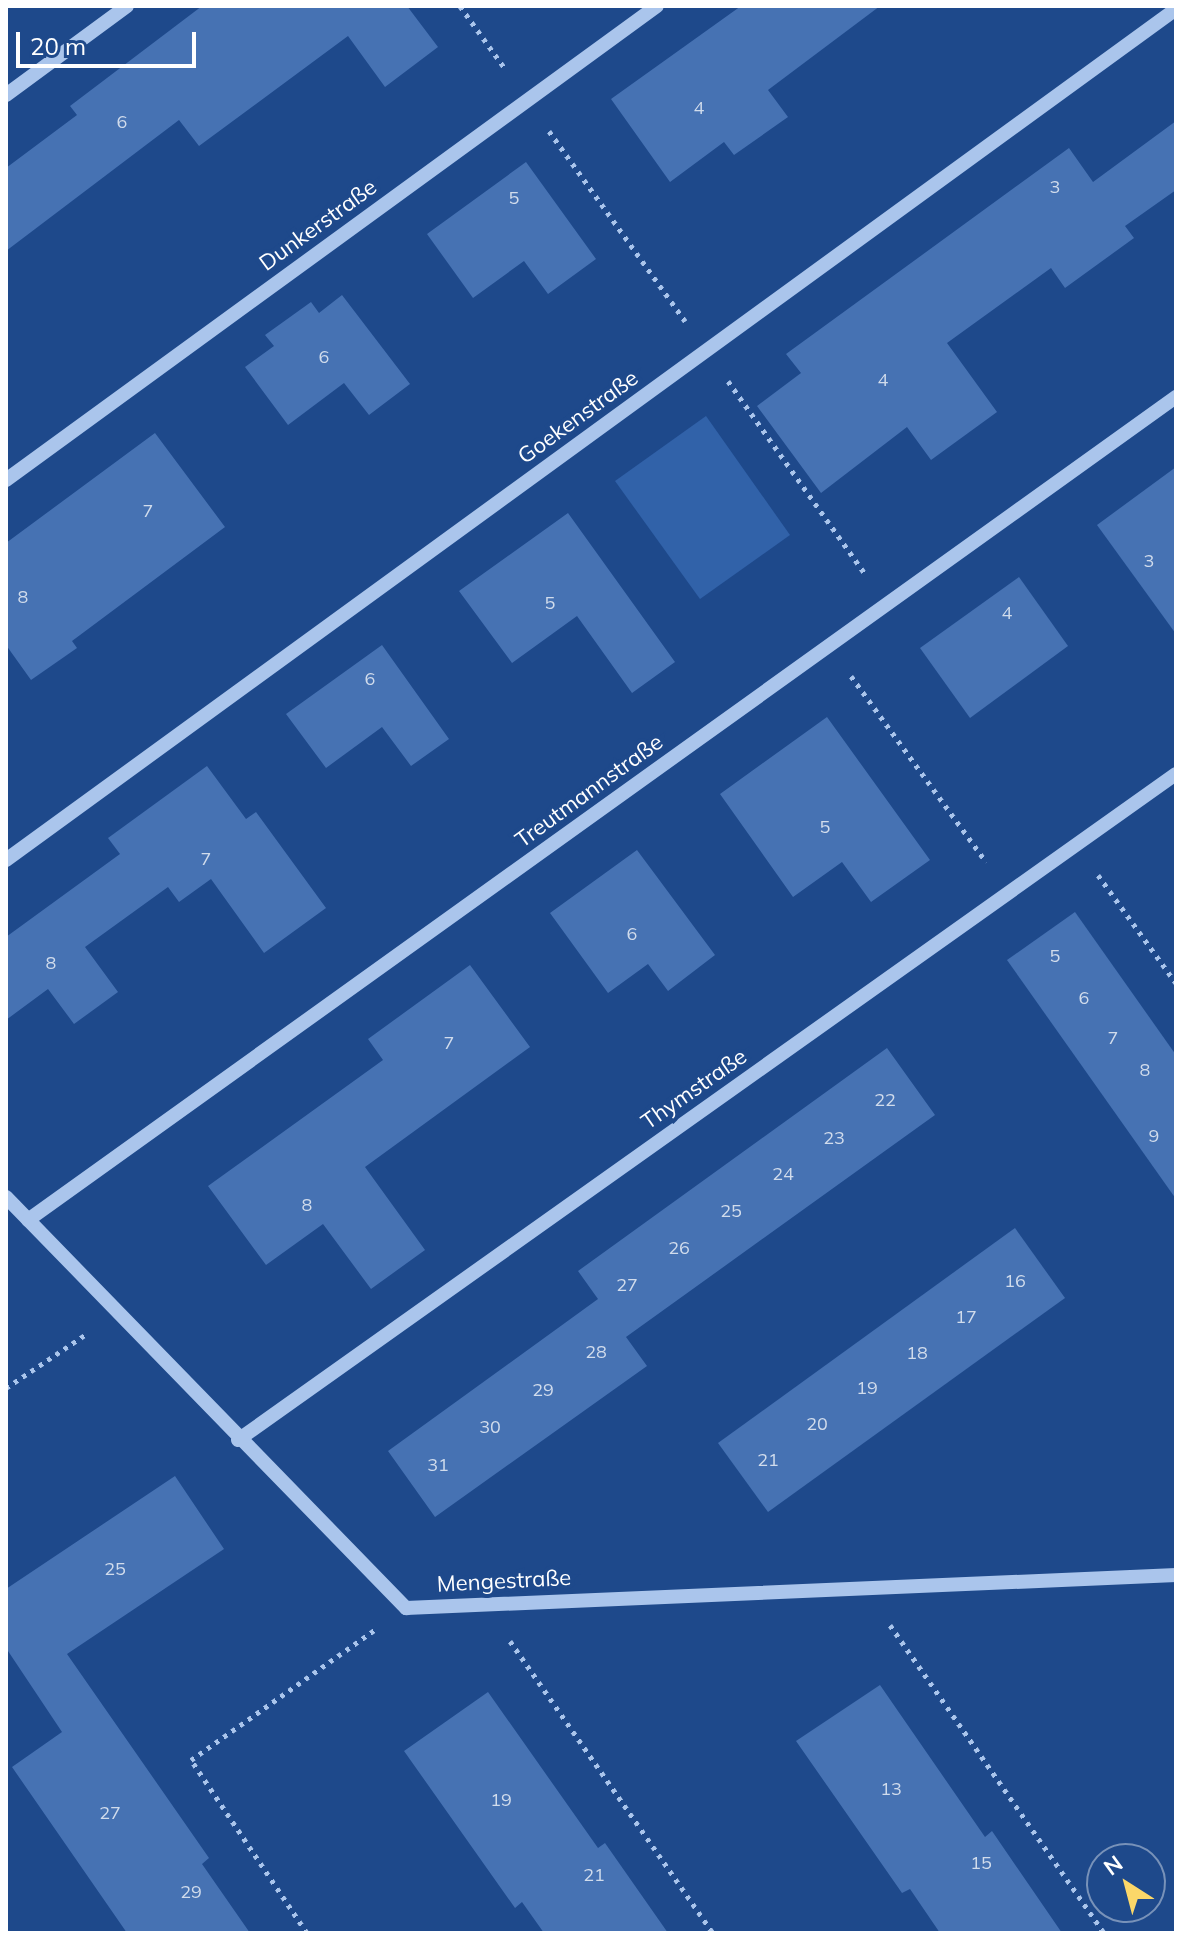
<!DOCTYPE html>
<meta charset="utf-8">
<style>
body{margin:0}
#map{position:relative;width:1182px;height:1939px;overflow:hidden;background:#1e498b;font-family:Mulish,sans-serif}
div>[style]{position:absolute}
.green>*{inset:0;background:#3162a9}
.building>*{inset:0;background:#4672b3}
.path>*{height:5px;margin-top:-2.5px;transform-origin:0;background:repeating-linear-gradient(90deg,#aac5ec 0 4px,transparent 0 10px)}
.minor>*{height:14px;margin:-7px;padding:0 7px;transform-origin:7px;border-radius:7px;background:#aac5ec}
span{translate:-50% -50%;white-space:nowrap;text-align:center;line-height:1.15;-webkit-text-stroke:8px #1e498b;paint-order:stroke}
.number-label{font-size:18px;color:#d1dcec}
.number-label span{-webkit-text-stroke-width:0}
.street-label{font-size:22px;color:#fff}
.frame{position:absolute;inset:0;border:8px solid #fff;pointer-events:none}
.north{position:absolute;left:1086px;top:1843px;width:80px;height:80px;box-sizing:border-box;background:#1e498b;border:2px solid #7892b9;border-radius:50%;rotate:324deg;font-size:22px;font-weight:700;line-height:32px;text-align:center;color:#fff}
.north::after{content:'';display:block;margin:auto;width:28px;height:36px;background:#fbd769;clip-path:polygon(50% 0,100% 100%,50% 72%,0 100%)}
.scale{position:absolute;left:16px;top:32px;width:180px;height:36px;box-sizing:border-box;border:4px solid #fff;border-top:0;padding-left:10px;font-size:24px;line-height:28px;white-space:nowrap;color:#fff;-webkit-text-stroke:6px #1e498b;paint-order:stroke}
</style>
<div id="map">
<div class="green">
<div style="clip-path:polygon(706px 416px,790px 535px,700px 599px,615px 481px)"></div>
</div>
<div class="building">
<div style="clip-path:polygon(202px 6px,407px 6px,438px 47px,385px 87px,348px 36px,199px 146px,179px 120px,6px 251px,6px 168px,77px 115px,70px 106px)"></div>
<div style="clip-path:polygon(741px 6px,880px 6px,768px 90px,788px 117px,734px 155px,724px 142px,670px 182px,611px 99px)"></div>
<div style="clip-path:polygon(1176px 121px,1176px 190px,1125px 226px,1134px 238px,1065px 288px,1051px 268px,947px 343px,997px 412px,931px 460px,907px 427px,821px 493px,757px 406px,801px 373px,786px 354px,1069px 148px,1093px 182px)"></div>
<div style="clip-path:polygon(526px 162px,596px 259px,548px 294px,524px 261px,473px 298px,427px 234px)"></div>
<div style="clip-path:polygon(342px 295px,410px 384px,369px 415px,344px 383px,288px 425px,245px 367px,274px 346px,265px 335px,311px 302px,319px 313px)"></div>
<div style="clip-path:polygon(155px 433px,225px 527px,72px 641px,77px 648px,31px 680px,6px 645px,6px 543px)"></div>
<div style="clip-path:polygon(1176px 467px,1176px 634px,1097px 525px)"></div>
<div style="clip-path:polygon(568px 513px,675px 662px,632px 693px,577px 616px,512px 663px,459px 591px)"></div>
<div style="clip-path:polygon(1019px 577px,1068px 646px,970px 718px,920px 648px)"></div>
<div style="clip-path:polygon(382px 645px,449px 739px,411px 766px,382px 727px,326px 768px,286px 714px)"></div>
<div style="clip-path:polygon(827px 717px,930px 860px,871px 902px,842px 862px,793px 897px,720px 794px)"></div>
<div style="clip-path:polygon(207px 766px,246px 819px,256px 812px,326px 908px,264px 953px,211px 879px,179px 902px,168px 887px,85px 947px,118px 992px,74px 1024px,48px 989px,6px 1020px,6px 937px,120px 854px,108px 838px)"></div>
<div style="clip-path:polygon(637px 850px,715px 955px,668px 991px,648px 964px,608px 993px,550px 913px)"></div>
<div style="clip-path:polygon(1075px 912px,1176px 1055px,1176px 1199px,1007px 960px)"></div>
<div style="clip-path:polygon(470px 965px,530px 1047px,365px 1167px,425px 1250px,371px 1289px,323px 1224px,266px 1265px,208px 1186px,383px 1060px,368px 1039px)"></div>
<div style="clip-path:polygon(887px 1048px,935px 1115px,626px 1337px,647px 1366px,435px 1517px,388px 1451px,598px 1299px,578px 1271px)"></div>
<div style="clip-path:polygon(1015px 1228px,1065px 1298px,768px 1512px,718px 1443px)"></div>
<div style="clip-path:polygon(175px 1476px,224px 1549px,67px 1654px,209px 1858px,202px 1864px,250px 1933px,127px 1933px,12px 1767px,62px 1732px,6px 1648px,6px 1589px)"></div>
<div style="clip-path:polygon(880px 1685px,985px 1837px,992px 1831px,1062px 1933px,940px 1933px,910px 1889px,902px 1893px,796px 1741px)"></div>
<div style="clip-path:polygon(488px 1692px,598px 1848px,605px 1843px,668px 1933px,544px 1933px,522px 1902px,515px 1908px,404px 1751px)"></div>
</div>
<div class="path">
<div style="left:460px;top:6px;width:79px;rotate:54.3deg"></div>
<div style="left:549px;top:131px;width:234px;rotate:54.4deg"></div>
<div style="left:728px;top:381px;width:238px;rotate:54.6deg"></div>
<div style="left:851px;top:676px;width:230px;rotate:54deg"></div>
<div style="left:1098px;top:875px;width:133px;rotate:54.2deg"></div>
<div style="left:6px;top:1388px;width:99px;rotate:-33.9deg"></div>
<div style="left:890px;top:1625px;width:375px;rotate:55.2deg"></div>
<div style="left:510px;top:1641px;width:356px;rotate:55.2deg"></div>
<div style="left:307px;top:1933px;width:208px;rotate:-123.8deg"></div>
<div style="left:191px;top:1760px;width:227px;rotate:-35.3deg"></div>
</div>
<div class="minor">
<div style="left:6px;top:95px;width:150px;rotate:-36.3deg"></div>
<div style="left:6px;top:480px;width:805px;rotate:-36.06deg"></div>
<div style="left:6px;top:860px;width:1447px;rotate:-36.03deg"></div>
<div style="left:6px;top:1197px;width:574px;rotate:45.78deg"></div>
<div style="left:406px;top:1608px;width:771px;rotate:-2.45deg"></div>
<div style="left:28px;top:1220px;width:1413px;rotate:-35.64deg"></div>
<div style="left:238px;top:1440px;width:1150px;rotate:-35.38deg"></div>
</div>
<div class="number-label">
<span style="left:699px;top:108px">4</span>
<span style="left:122px;top:122px">6</span>
<span style="left:1055px;top:187px">3</span>
<span style="left:514px;top:198px">5</span>
<span style="left:324px;top:357px">6</span>
<span style="left:883px;top:380px">4</span>
<span style="left:148px;top:511px">7</span>
<span style="left:1149px;top:561px">3</span>
<span style="left:23px;top:597px">8</span>
<span style="left:550px;top:603px">5</span>
<span style="left:1007px;top:613px">4</span>
<span style="left:370px;top:679px">6</span>
<span style="left:825px;top:827px">5</span>
<span style="left:206px;top:859px">7</span>
<span style="left:632px;top:934px">6</span>
<span style="left:1055px;top:956px">5</span>
<span style="left:51px;top:963px">8</span>
<span style="left:1084px;top:998px">6</span>
<span style="left:1113px;top:1038px">7</span>
<span style="left:449px;top:1043px">7</span>
<span style="left:1145px;top:1070px">8</span>
<span style="left:885px;top:1100px">22</span>
<span style="left:1154px;top:1136px">9</span>
<span style="left:834px;top:1138px">23</span>
<span style="left:783px;top:1174px">24</span>
<span style="left:307px;top:1205px">8</span>
<span style="left:731px;top:1211px">25</span>
<span style="left:679px;top:1248px">26</span>
<span style="left:1015px;top:1281px">16</span>
<span style="left:627px;top:1285px">27</span>
<span style="left:966px;top:1317px">17</span>
<span style="left:596px;top:1352px">28</span>
<span style="left:917px;top:1353px">18</span>
<span style="left:867px;top:1388px">19</span>
<span style="left:543px;top:1390px">29</span>
<span style="left:817px;top:1424px">20</span>
<span style="left:490px;top:1427px">30</span>
<span style="left:768px;top:1460px">21</span>
<span style="left:438px;top:1465px">31</span>
<span style="left:115px;top:1569px">25</span>
<span style="left:891px;top:1789px">13</span>
<span style="left:501px;top:1800px">19</span>
<span style="left:110px;top:1813px">27</span>
<span style="left:981px;top:1863px">15</span>
<span style="left:594px;top:1875px">21</span>
<span style="left:191px;top:1892px">29</span>
</div>
<div class="street-label">
<span style="left:318px;top:225px;rotate:-36deg">Dunkerstraße</span>
<span style="left:578px;top:417px;rotate:-36deg">Goekenstraße</span>
<span style="left:589px;top:791px;rotate:-36deg">Treutmannstraße</span>
<span style="left:694px;top:1089px;rotate:-35deg">Thymstraße</span>
<span style="left:504px;top:1581px;rotate:-3deg">Mengestraße</span>
</div>
<div class="frame"></div>
<div class="north">N</div>
<div class="scale">20 m</div>
</div>
